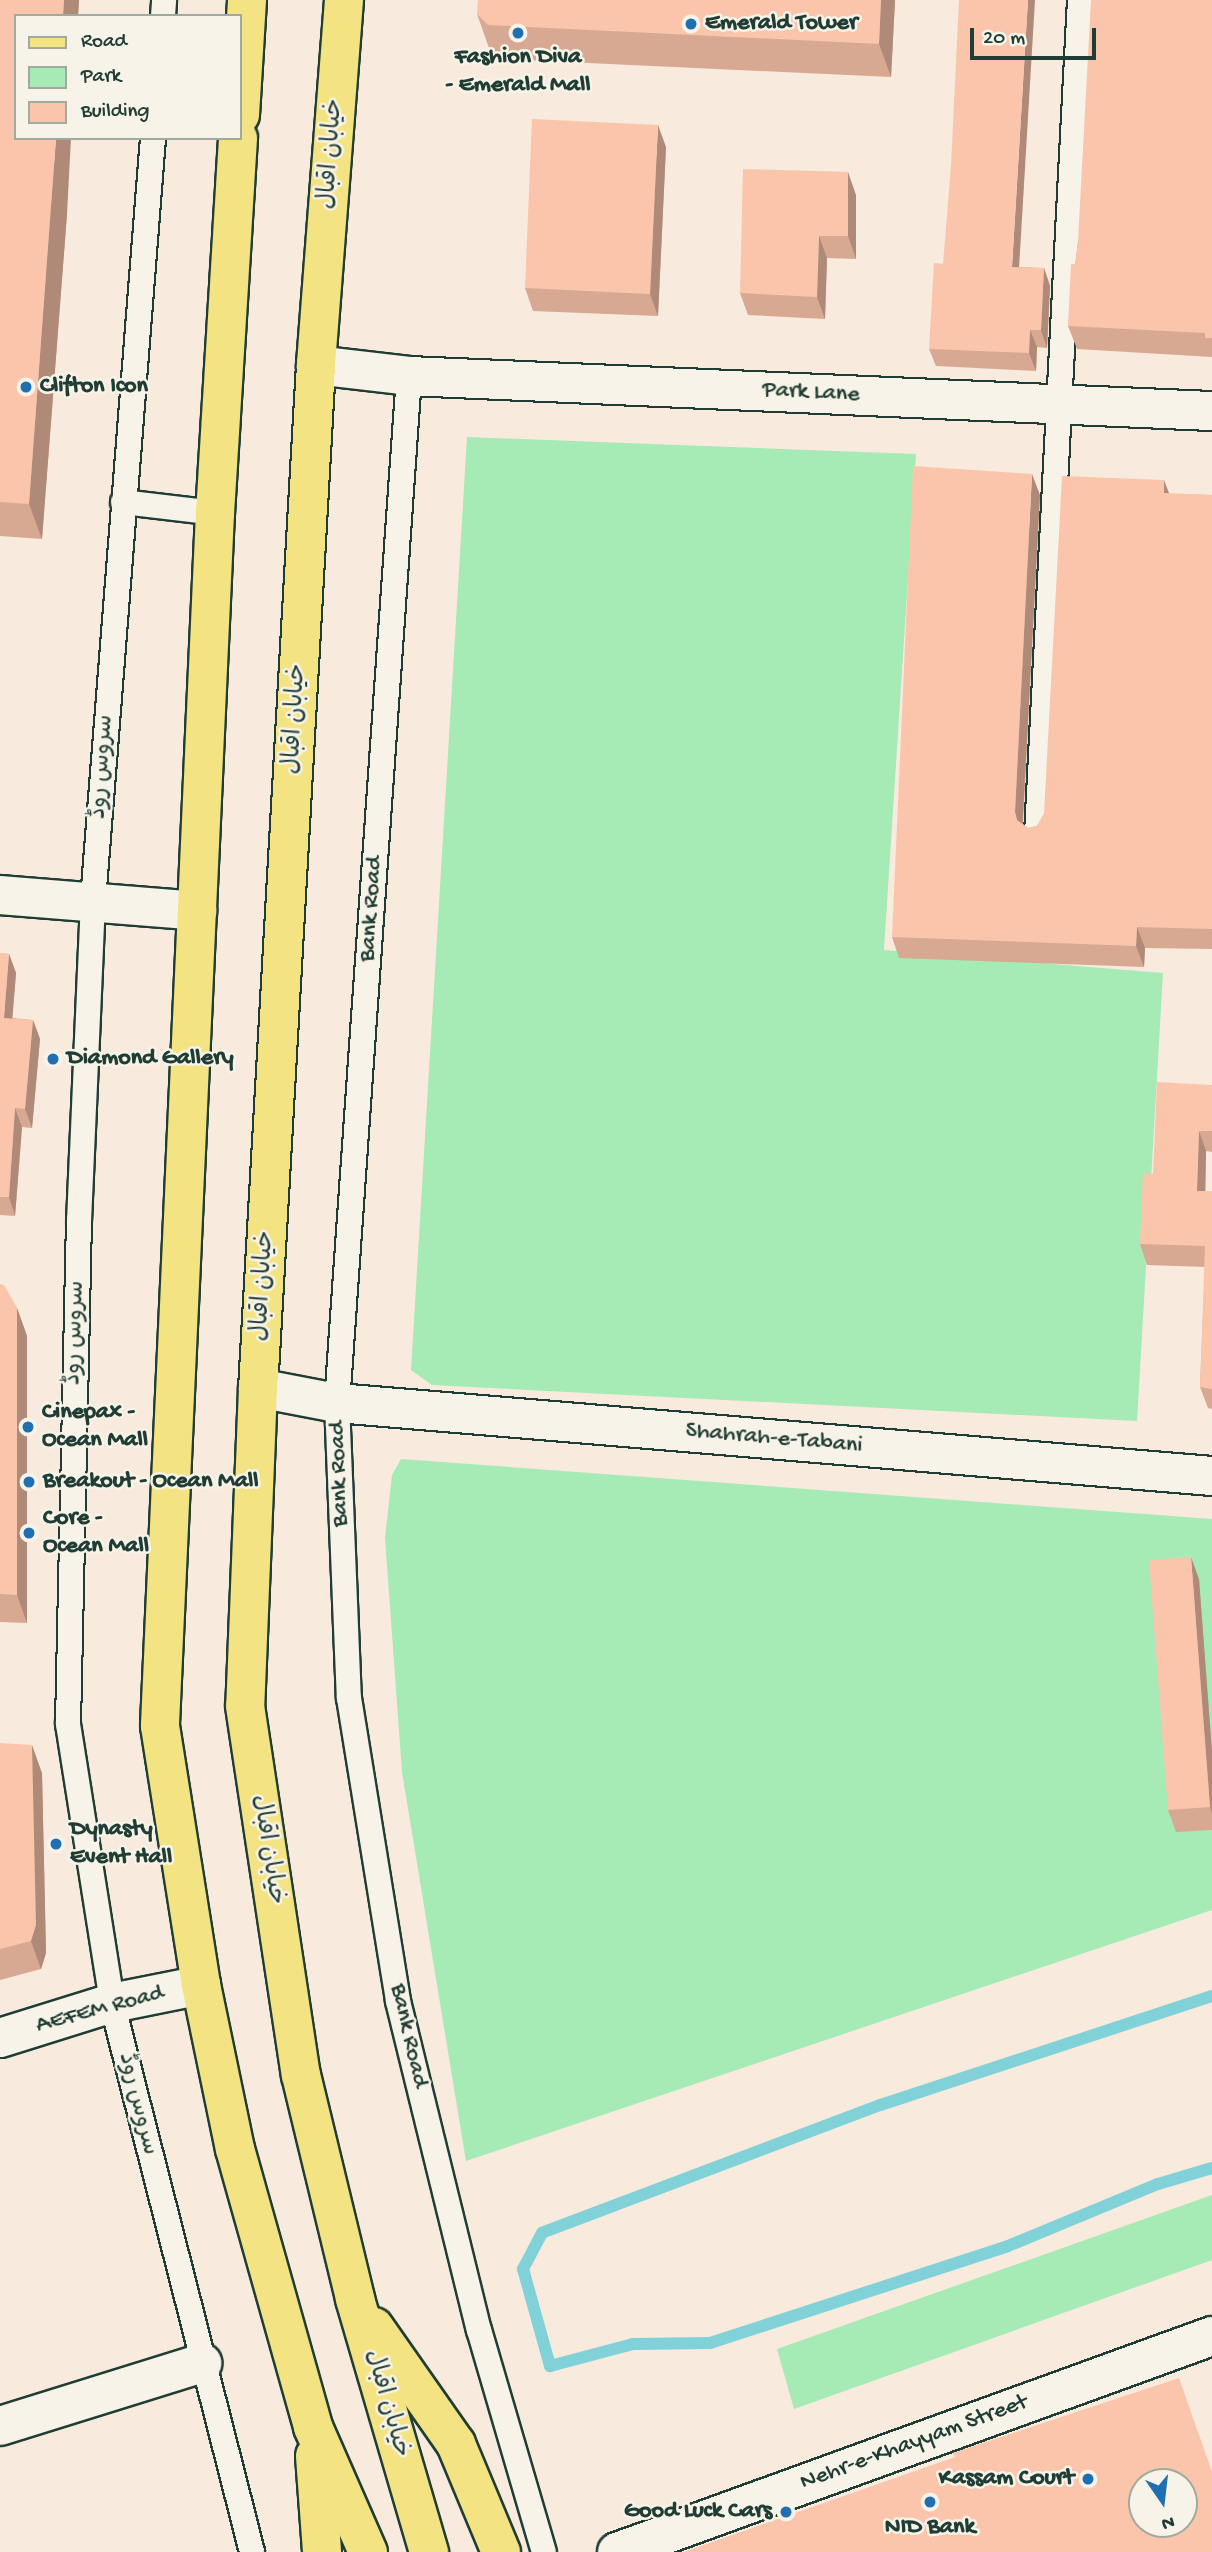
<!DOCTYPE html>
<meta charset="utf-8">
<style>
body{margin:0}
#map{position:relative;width:1212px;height:2552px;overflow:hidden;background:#f8eadc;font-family:"Gochi Hand","Playpen Sans Arabic",sans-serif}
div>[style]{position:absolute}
.green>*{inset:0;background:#a6eab5}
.stream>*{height:12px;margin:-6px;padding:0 6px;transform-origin:6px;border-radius:6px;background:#80d1d8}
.roads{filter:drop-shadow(2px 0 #1f3d34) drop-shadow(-2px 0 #1f3d34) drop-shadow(0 2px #1f3d34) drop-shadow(0 -2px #1f3d34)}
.lane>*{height:24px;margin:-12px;padding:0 12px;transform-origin:12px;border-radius:12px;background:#f7f3e8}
.street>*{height:38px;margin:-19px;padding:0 19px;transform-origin:19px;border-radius:19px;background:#f7f3e8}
.secondary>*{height:38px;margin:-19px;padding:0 19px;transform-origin:19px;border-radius:19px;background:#f7f3e8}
.primary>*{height:38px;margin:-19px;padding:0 19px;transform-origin:19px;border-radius:19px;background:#f4e382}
.wall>*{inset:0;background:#d7a993}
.shaded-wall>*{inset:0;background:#af8a78}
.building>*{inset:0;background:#fac5ab}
.dots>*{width:19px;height:19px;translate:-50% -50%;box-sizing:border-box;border:4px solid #f7f3e8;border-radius:50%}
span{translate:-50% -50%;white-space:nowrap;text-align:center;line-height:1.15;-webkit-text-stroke:5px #f7f3e8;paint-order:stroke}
.poi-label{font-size:24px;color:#1f3d34;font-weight:700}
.left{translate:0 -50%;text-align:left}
.right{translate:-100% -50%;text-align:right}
.street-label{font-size:24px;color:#1f3d34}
.legend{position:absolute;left:14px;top:14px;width:228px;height:126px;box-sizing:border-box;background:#f7f3e8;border:2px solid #a1aaa0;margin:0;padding:9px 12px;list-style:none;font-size:21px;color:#1f3d34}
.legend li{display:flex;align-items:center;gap:14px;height:35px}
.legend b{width:35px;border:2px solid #a1aaa0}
.north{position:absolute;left:1128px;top:2468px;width:70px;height:70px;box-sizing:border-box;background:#f7f3e8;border:2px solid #a1aaa0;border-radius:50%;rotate:166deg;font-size:19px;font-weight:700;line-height:28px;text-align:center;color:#1f3d34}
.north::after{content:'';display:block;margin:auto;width:24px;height:32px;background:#1f6fb2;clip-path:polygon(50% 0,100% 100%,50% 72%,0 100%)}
.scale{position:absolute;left:970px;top:28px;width:126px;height:32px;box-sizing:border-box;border:4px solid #1f3d34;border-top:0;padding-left:9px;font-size:21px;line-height:24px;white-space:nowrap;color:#1f3d34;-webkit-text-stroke:5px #f7f3e8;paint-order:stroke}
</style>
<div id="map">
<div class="green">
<div style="clip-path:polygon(467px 437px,916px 454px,884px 950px,1163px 973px,1137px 1421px,432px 1385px,411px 1370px)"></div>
<div style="clip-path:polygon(401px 1459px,1212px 1519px,1212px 1910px,466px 2161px,402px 1772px,385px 1538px,392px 1475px)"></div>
<div style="clip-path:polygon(1212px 2195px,1212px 2260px,794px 2409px,777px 2349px)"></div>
</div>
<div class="stream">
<div style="left:1212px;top:1996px;width:349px;rotate:161.8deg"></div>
<div style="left:880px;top:2105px;width:361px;rotate:159.3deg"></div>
<div style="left:542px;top:2233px;width:41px;rotate:117.8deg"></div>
<div style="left:523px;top:2269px;width:101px;rotate:74.4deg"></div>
<div style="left:550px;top:2366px;width:86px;rotate:-14.8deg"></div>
<div style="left:633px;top:2344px;width:77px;rotate:-0.7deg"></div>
<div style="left:710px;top:2343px;width:313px;rotate:-18deg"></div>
<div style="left:1008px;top:2246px;width:162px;rotate:-22.5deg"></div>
<div style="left:1158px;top:2184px;width:56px;rotate:-16.5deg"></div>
</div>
<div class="roads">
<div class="lane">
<div style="left:163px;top:16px;width:16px;rotate:-86deg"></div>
<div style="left:153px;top:138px;width:765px;rotate:94.5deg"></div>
<div style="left:93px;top:901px;width:319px;rotate:92.5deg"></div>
<div style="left:79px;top:1220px;width:504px;rotate:91.25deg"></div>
<div style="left:68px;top:1724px;width:282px;rotate:81deg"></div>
<div style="left:112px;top:2003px;width:567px;rotate:75.69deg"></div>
<div style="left:409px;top:376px;width:1030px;rotate:94.01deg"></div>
<div style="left:337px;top:1403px;width:295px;rotate:87.7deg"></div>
<div style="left:349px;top:1698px;width:307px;rotate:80.8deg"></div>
<div style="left:398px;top:2001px;width:339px;rotate:76.2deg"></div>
<div style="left:479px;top:2330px;width:231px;rotate:73.7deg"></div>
<div style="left:123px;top:502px;width:93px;rotate:6.8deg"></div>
<div style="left:1037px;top:834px;width:835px;rotate:-87.05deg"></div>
</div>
<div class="street">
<div style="left:0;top:895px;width:198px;rotate:4.6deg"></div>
<div style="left:258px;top:1388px;width:80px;rotate:10.8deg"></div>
<div style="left:337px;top:1403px;width:878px;rotate:4.77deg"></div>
<div style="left:0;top:2038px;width:117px;rotate:-17.4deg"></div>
<div style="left:112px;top:2003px;width:91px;rotate:-11.4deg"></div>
<div style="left:0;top:2426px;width:212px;rotate:-17.3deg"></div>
</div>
<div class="secondary">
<div style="left:316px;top:365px;width:94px;rotate:6.7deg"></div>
<div style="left:409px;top:376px;width:804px;rotate:2.5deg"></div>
<div style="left:617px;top:2552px;width:633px;rotate:-19.95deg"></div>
</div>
<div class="primary">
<div style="left:344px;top:0;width:366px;rotate:94.4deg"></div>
<div style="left:316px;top:365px;width:1025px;rotate:93.24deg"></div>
<div style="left:258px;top:1388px;width:318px;rotate:92.3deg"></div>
<div style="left:245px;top:1706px;width:373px;rotate:81.4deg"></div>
<div style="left:301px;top:2075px;width:230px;rotate:76.4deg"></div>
<div style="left:355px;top:2299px;width:264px;rotate:73.7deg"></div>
<div style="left:240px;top:115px;width:115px;rotate:-86.5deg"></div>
<div style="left:238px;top:138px;width:376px;rotate:93.5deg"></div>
<div style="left:215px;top:513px;width:1214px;rotate:92.6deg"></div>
<div style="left:160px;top:1726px;width:262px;rotate:81deg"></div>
<div style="left:201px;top:1985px;width:167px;rotate:78.3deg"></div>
<div style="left:235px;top:2149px;width:289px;rotate:74.3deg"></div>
<div style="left:313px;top:2427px;width:137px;rotate:66.3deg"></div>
<div style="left:374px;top:2327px;width:143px;rotate:55deg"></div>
<div style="left:456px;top:2444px;width:117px;rotate:67.4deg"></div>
<div style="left:315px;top:2456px;width:96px;rotate:85.8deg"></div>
</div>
</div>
<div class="wall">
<div style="clip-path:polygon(0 0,79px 0,78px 16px,16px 16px,67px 214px,42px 539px,0 536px)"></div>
<div style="clip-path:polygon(895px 0,891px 77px,500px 59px,489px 48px,477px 14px)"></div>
<div style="clip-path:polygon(1212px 0,1212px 358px,1212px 357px,1077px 349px,1068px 326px,1078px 241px)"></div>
<div style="clip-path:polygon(666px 147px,658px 316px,533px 311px,525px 288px)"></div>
<div style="clip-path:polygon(856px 195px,856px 259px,827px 258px,825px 319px,748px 315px,740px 293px)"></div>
<div style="clip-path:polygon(1019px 267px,1044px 268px,1050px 286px,1047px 348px,1037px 347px,1036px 371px,936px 366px,929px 349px)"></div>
<div style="clip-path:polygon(1169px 494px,1212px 495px,1212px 949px,1145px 948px,1144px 967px,899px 958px,892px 937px,1040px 495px,1023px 824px,1028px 828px,1037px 826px,1044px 814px)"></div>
<div style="clip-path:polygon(0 953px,9px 954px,16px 973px,12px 1018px,33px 1020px,40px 1039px,32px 1128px,22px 1127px,15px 1216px,0 1215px)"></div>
<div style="clip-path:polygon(1212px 1085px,1212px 1152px,1206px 1151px,1205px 1191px,1212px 1191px,1212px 1409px,1208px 1408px,1200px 1387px,1205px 1267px,1147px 1265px,1140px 1244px,1153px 1174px)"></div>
<div style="clip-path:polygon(0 1284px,17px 1308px,27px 1336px,27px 1623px,0 1622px)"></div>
<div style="clip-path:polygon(1199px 1579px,1212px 1752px,1212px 1830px,1176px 1832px,1168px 1810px)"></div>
<div style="clip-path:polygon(0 1743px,42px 1773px,46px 1953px,41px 1969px,0 1980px)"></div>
</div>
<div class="shaded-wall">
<div style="clip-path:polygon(64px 0,79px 0,78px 16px,63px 16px)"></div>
<div style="clip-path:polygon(881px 0,895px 0,891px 77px,879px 44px)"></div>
<div style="clip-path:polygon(1028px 0,1035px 0,1018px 285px,1012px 267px)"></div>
<div style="clip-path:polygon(658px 125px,666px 147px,658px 316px,650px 294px)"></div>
<div style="clip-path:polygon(56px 138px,71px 138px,67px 214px,42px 539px,29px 504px)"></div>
<div style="clip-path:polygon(848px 172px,856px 195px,856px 259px,848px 236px)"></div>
<div style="clip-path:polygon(819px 236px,827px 258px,825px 319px,817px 297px)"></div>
<div style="clip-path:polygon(1044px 268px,1050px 286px,1047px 348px,1041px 330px)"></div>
<div style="clip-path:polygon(1030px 330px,1037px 347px,1036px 371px,1029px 353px)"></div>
<div style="clip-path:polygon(1032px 474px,1040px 495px,1022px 833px,1017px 820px,1015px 812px)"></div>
<div style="clip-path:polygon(1164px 480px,1172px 501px,1164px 493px)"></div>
<div style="clip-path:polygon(1137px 927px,1145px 948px,1144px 967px,1136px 946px)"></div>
<div style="clip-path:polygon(9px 954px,16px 973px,11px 1036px,4px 1018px)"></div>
<div style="clip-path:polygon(33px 1020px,40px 1039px,32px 1128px,25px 1109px)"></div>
<div style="clip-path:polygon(15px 1108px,22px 1127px,15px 1216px,9px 1197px)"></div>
<div style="clip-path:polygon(1199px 1131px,1206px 1151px,1205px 1212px,1197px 1191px)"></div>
<div style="clip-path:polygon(17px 1308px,27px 1336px,27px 1623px,17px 1595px)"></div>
<div style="clip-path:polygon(1191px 1557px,1199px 1579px,1212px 1752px,1212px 1814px,1210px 1807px)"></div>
<div style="clip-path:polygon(32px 1745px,42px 1773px,46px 1953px,41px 1969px,31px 1941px)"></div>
</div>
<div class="building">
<div style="clip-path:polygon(0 0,64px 0,63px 16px,16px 16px,16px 138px,56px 138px,29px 504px,0 502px)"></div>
<div style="clip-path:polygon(478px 0,881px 0,879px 44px,488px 25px,477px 14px)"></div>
<div style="clip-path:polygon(959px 0,1028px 0,1012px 267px,1044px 268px,1041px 330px,1030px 330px,1029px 353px,929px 349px,934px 263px,943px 264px,951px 166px)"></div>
<div style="clip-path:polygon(1091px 0,1212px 0,1212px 338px,1205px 338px,1205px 333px,1068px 326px,1071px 264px,1075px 264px,1078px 241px)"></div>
<div style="clip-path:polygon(532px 119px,658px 125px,650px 294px,525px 288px)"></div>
<div style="clip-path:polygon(743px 169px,848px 172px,848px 236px,819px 236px,817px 297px,740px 293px)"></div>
<div style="clip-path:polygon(913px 466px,1032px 474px,1015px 812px,1017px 820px,1028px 828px,1037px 826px,1044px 814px,1062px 476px,1164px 480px,1164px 493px,1212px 495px,1212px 929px,1137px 927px,1136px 946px,892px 937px)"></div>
<div style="clip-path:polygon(0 953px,9px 954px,4px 1018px,33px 1020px,25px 1109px,15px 1108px,9px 1197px,0 1197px)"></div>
<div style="clip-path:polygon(1157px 1082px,1212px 1085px,1212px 1131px,1199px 1131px,1197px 1191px,1212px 1191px,1212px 1389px,1200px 1387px,1205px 1246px,1140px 1244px,1143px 1173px,1153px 1174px)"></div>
<div style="clip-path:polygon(0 1284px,4px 1285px,17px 1308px,17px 1595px,0 1594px)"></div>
<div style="clip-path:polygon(1191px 1557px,1210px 1807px,1168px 1810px,1149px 1560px)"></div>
<div style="clip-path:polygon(0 1743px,32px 1745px,36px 1925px,31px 1941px,0 1949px)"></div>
<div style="clip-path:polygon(evenodd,1179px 2378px,1212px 2472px,1212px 2552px,684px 2552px,955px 2457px,953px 2453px,1179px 2378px,1142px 2482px,1184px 2482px,1184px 2524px,1142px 2524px,1142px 2482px)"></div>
</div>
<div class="dots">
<div style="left:691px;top:24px;background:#1f6fb2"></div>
<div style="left:518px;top:33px;background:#1f6fb2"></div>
<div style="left:26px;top:387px;background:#1f6fb2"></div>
<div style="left:53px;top:1059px;background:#1f6fb2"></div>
<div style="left:28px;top:1427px;background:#1f6fb2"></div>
<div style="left:29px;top:1482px;background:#1f6fb2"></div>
<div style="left:29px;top:1533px;background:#1f6fb2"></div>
<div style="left:56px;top:1844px;background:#1f6fb2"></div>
<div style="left:1088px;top:2479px;background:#1f6fb2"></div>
<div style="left:930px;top:2502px;background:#1f6fb2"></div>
<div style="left:786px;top:2512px;background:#1f6fb2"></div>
</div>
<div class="poi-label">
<span class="left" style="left:705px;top:24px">Emerald Tower</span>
<span style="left:518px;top:72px">Fashion Diva<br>- Emerald Mall</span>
<span class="left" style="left:40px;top:387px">Clifton Icon</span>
<span class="left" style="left:67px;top:1059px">Diamond Gallery</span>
<span class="left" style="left:42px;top:1427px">Cinepax -<br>Ocean Mall</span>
<span class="left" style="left:43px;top:1482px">Breakout - Ocean Mall</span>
<span class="left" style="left:43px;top:1533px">Core -<br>Ocean Mall</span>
<span class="left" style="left:70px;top:1844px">Dynasty<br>Event Hall</span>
<span class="right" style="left:1074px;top:2479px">Kassam Court</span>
<span class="right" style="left:772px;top:2512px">Good Luck Cars</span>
<span style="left:930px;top:2528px">NID Bank</span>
</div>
<div class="street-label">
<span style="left:332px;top:154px;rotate:-86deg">خیابان اقبال</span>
<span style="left:811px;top:393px;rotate:3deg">Park Lane</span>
<span style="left:296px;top:719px;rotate:-87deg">خیابان اقبال</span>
<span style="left:103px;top:767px;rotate:-86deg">سروس روڈ</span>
<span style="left:372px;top:909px;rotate:-86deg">Bank Road</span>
<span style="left:264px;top:1286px;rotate:-87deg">خیابان اقبال</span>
<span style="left:76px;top:1333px;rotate:-88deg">سروس روڈ</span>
<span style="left:774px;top:1439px;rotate:5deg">Shahrah-e-Tabani</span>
<span style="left:340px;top:1474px;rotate:-92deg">Bank Road</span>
<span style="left:267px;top:1850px;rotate:81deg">خیابان اقبال</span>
<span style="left:100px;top:2010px;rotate:-15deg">AEFEM Road</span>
<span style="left:408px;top:2036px;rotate:77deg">Bank Road</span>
<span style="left:137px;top:2104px;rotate:76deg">سروس روڈ</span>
<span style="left:386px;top:2404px;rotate:74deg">خیابان اقبال</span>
<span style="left:914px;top:2443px;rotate:-20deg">Nehr-e-Khayyam Street</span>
</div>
<ul class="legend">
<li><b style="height:9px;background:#f4e382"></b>Road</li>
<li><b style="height:19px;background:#a6eab5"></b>Park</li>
<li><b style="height:19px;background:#fac5ab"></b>Building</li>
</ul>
<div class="north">N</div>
<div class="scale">20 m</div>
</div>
